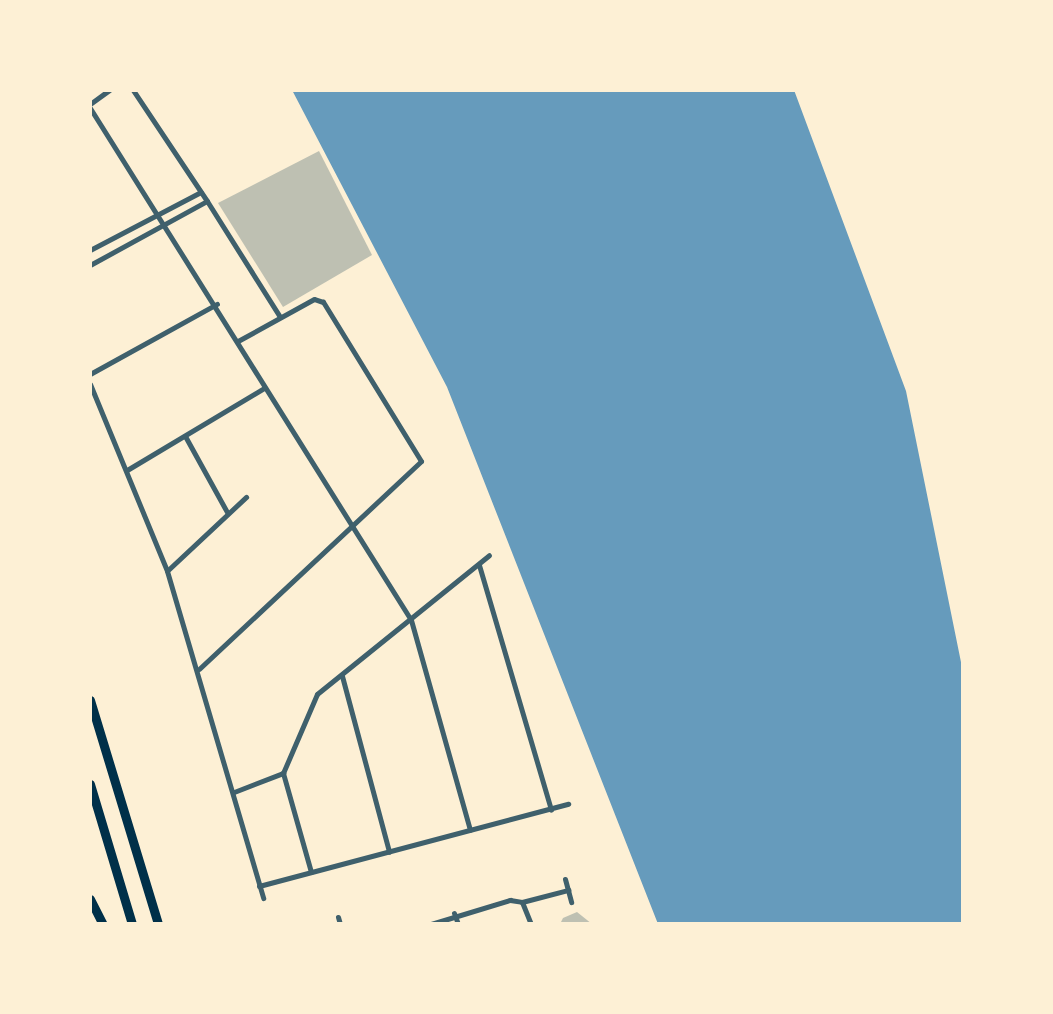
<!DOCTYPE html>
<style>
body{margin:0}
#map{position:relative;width:1053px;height:1014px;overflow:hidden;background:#fdf0d5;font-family:Georgia,serif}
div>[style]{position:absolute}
.water>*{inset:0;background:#669bbc}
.building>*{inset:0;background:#bec0b2}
.minor>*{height:5px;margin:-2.5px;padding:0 2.5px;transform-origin:2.5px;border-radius:2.5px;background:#3f606c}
.trunk>*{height:9px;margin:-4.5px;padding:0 4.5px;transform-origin:4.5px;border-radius:4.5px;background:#003049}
span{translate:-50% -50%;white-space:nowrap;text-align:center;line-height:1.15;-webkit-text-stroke:9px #fdf0d5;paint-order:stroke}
.frame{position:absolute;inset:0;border:92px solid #fdf0d5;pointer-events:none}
</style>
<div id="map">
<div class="water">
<div style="clip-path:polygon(292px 90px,794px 90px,906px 391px,963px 672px,963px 924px,658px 924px,447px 387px)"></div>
</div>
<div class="building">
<div style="clip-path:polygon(319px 151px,372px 255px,283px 307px,218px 203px)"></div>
<div style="clip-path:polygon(577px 912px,592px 924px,560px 924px,563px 918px)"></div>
</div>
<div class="minor">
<div style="left:90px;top:104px;width:24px;rotate:-36deg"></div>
<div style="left:90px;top:108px;width:604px;rotate:57.91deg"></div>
<div style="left:411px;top:620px;width:218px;rotate:74.3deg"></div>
<div style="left:207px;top:201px;width:137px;rotate:57.8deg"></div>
<div style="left:90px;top:250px;width:125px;rotate:-27.6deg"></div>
<div style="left:90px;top:265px;width:133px;rotate:-28.7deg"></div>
<div style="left:207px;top:201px;width:133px;rotate:-123.7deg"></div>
<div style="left:90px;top:374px;width:145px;rotate:-28.9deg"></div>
<div style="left:90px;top:384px;width:202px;rotate:67.6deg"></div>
<div style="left:167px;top:571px;width:341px;rotate:73.6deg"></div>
<div style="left:185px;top:436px;width:87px;rotate:61.1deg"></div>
<div style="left:127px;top:470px;width:160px;rotate:-30.9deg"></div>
<div style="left:479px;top:565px;width:255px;rotate:73.6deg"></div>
<div style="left:168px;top:570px;width:107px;rotate:-43.1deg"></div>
<div style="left:199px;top:669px;width:304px;rotate:-43.1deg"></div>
<div style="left:421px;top:461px;width:187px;rotate:-121.6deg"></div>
<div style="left:323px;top:302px;width:9px;rotate:-162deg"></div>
<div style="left:314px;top:299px;width:87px;rotate:151.1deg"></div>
<div style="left:342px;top:676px;width:182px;rotate:75deg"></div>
<div style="left:234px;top:792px;width:53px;rotate:-21.2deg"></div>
<div style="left:311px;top:872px;width:103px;rotate:-105.8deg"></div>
<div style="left:283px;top:773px;width:86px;rotate:-66.7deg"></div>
<div style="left:317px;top:694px;width:221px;rotate:-38.9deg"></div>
<div style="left:565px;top:879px;width:24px;rotate:75deg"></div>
<div style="left:259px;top:886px;width:320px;rotate:-14.9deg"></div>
<div style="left:522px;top:902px;width:48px;rotate:-14.6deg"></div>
<div style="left:454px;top:913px;width:12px;rotate:70deg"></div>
<div style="left:338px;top:917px;width:7px;rotate:74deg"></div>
<div style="left:431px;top:924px;width:83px;rotate:-16.9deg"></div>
<div style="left:510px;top:900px;width:12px;rotate:9deg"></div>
<div style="left:522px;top:902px;width:24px;rotate:68deg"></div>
</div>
<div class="trunk">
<div style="left:90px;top:700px;width:234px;rotate:73.1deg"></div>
<div style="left:90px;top:784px;width:146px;rotate:73.3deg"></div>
<div style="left:90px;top:899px;width:28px;rotate:63deg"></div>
</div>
<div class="frame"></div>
</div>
